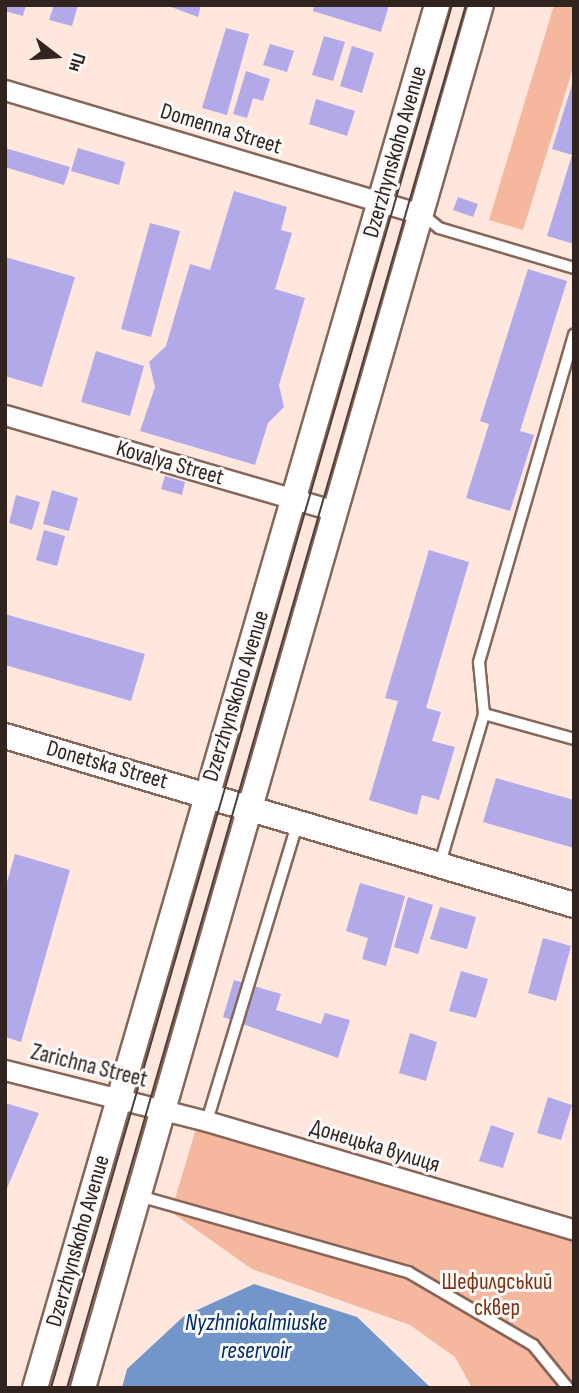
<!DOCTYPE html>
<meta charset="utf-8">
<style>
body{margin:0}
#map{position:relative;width:579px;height:1393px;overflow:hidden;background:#ffe7de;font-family:"Sofia Sans Condensed",sans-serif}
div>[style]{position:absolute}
.green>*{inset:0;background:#f6b79f}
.water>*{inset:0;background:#7295ca}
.building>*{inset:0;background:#b2a9e8}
.roads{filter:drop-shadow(2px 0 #876558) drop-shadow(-2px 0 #876558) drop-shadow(0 2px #876558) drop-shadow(0 -2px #876558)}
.service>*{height:10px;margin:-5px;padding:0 5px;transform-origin:5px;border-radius:5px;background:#fff}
.minor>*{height:19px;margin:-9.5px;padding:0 9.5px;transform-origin:9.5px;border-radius:9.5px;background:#fff}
.tertiary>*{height:24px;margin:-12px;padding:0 12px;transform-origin:12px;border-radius:12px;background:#fff}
.tram>*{height:2px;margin:-1px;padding:0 1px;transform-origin:1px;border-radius:1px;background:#4f3f3a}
span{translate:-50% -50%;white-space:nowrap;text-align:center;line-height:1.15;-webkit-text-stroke:6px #fafafa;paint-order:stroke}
.street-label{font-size:23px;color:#31231e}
.park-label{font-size:23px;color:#81310e}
.water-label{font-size:24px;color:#002b6a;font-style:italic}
.frame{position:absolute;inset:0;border:7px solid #31231e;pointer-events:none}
.north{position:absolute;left:21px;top:21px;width:70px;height:70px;-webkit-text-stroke:5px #fafafa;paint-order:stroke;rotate:107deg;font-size:19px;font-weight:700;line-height:28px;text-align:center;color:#31231e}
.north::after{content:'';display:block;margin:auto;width:24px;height:32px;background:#31231e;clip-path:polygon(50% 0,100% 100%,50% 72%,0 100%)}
</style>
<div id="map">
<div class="green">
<div style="clip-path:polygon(554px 5px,574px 5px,574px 65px,523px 230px,489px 220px)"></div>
<div style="clip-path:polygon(196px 1129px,574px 1240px,574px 1388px,472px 1388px,455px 1357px,410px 1325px,252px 1269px,171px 1212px)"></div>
</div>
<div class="water">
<div style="clip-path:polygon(254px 1284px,357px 1317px,431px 1388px,122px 1388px,127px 1369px,184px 1316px)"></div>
</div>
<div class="building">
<div style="clip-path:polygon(7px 5px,26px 5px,23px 16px,5px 11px)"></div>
<div style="clip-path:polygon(54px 5px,78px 5px,72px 26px,49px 20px)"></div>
<div style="clip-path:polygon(166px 5px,201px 5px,198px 17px)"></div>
<div style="clip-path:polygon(314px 5px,389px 5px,381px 32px,313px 11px)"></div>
<div style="clip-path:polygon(226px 28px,249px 34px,227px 115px,202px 108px)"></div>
<div style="clip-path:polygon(324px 36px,345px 42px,333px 81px,312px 75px)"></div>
<div style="clip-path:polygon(270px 44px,294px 51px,287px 72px,263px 65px)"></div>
<div style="clip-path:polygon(352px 46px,374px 53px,362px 93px,340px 86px)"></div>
<div style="clip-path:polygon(246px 71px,270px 79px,263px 101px,253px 98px,247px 118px,233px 114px)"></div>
<div style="clip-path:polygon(573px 81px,574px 81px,574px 244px,547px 236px,572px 155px,552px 149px)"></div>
<div style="clip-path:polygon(316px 99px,355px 111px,347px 136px,309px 124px)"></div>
<div style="clip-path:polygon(5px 148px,70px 167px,64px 185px,5px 167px)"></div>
<div style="clip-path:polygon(78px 148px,125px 162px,119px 185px,71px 171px)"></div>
<div style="clip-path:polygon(234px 191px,287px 207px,281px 230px,292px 233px,275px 289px,305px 298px,279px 385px,284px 407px,268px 423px,255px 465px,140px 431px,155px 387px,149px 362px,166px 346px,190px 264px,210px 270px)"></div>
<div style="clip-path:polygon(458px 197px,478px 204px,473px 217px,453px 210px)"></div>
<div style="clip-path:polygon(150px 223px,180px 231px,151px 337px,121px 329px)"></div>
<div style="clip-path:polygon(5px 257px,75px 277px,42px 387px,5px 376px)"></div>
<div style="clip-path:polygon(528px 269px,567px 281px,520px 431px,534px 435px,510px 511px,466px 498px,489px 424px,480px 421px)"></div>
<div style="clip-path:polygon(96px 351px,144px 366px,130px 416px,81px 402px)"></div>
<div style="clip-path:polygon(165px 476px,185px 482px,182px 495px,161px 489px)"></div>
<div style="clip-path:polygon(52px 490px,78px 498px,69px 531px,43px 524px)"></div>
<div style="clip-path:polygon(16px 495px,40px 502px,32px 530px,9px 523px)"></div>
<div style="clip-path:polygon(44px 530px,65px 536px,57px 566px,36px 560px)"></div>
<div style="clip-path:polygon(429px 550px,469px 562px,426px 708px,441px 712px,432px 741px,455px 747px,439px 800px,422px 795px,417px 815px,369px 800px,398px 701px,385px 698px)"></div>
<div style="clip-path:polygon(5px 614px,145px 654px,131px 701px,5px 665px)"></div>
<div style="clip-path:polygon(496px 778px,574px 800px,574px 848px,483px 822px)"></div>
<div style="clip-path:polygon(15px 854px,70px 870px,21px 1042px,5px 1037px,5px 889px)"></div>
<div style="clip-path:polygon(360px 883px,405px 896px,386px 966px,362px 959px,368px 938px,346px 931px)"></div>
<div style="clip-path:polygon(408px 897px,433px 905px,418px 954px,394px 947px)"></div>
<div style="clip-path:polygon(440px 907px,476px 917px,467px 949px,430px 939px)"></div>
<div style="clip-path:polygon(543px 938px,571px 946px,556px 1001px,528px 993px)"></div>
<div style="clip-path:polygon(461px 971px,488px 979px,476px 1018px,449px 1011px)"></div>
<div style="clip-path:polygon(234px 980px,281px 994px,276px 1010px,321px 1024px,325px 1013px,350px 1020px,338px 1058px,223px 1017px)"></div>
<div style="clip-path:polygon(410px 1033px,437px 1042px,426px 1081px,399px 1073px)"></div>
<div style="clip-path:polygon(548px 1097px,572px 1105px,561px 1140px,537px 1133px)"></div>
<div style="clip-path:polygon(5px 1103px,39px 1113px,5px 1193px)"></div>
<div style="clip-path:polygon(491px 1125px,514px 1133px,503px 1168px,479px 1161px)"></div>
</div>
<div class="roads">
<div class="service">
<div style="left:423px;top:215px;width:21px;rotate:39deg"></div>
<div style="left:439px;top:228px;width:141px;rotate:16.5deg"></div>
<div style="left:484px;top:714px;width:93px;rotate:15.5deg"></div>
<div style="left:440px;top:863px;width:155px;rotate:-73.5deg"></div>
<div style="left:484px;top:714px;width:52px;rotate:-95.5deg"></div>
<div style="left:479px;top:662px;width:341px;rotate:-73.8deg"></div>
<div style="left:207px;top:1121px;width:310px;rotate:-73.1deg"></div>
<div style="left:139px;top:1196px;width:280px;rotate:15.8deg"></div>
<div style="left:408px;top:1272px;width:145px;rotate:30.3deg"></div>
<div style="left:533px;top:1345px;width:55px;rotate:50.9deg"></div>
</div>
<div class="minor">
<div style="left:5px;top:90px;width:435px;rotate:16.6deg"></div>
<div style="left:5px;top:415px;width:344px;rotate:16.2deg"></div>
<div style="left:5px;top:1070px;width:208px;rotate:14.2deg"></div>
<div style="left:207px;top:1121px;width:383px;rotate:16.5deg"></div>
</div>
<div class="tertiary">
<div style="left:5px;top:736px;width:594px;rotate:16.54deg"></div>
<div style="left:35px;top:1388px;width:1440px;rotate:-73.79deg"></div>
<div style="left:83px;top:1388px;width:1439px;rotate:-73.95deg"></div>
</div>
</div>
<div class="tram">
<div style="left:51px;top:1388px;width:1440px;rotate:-73.83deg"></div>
<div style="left:67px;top:1388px;width:1439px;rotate:-73.91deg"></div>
</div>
<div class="street-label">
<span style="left:221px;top:129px;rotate:17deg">Domenna Street</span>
<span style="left:395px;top:152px;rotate:-74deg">Dzerzhynskoho Avenue</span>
<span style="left:170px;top:463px;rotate:16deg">Kovalya Street</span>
<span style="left:236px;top:696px;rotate:-73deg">Dzerzhynskoho Avenue</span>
<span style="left:107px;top:765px;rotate:16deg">Donetska Street</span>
<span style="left:89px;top:1066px;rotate:14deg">Zarichna Street</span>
<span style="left:375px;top:1146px;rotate:17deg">Донецька вулиця</span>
<span style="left:78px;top:1241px;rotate:-74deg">Dzerzhynskoho Avenue</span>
</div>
<div class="park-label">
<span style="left:497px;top:1295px">Шефилдський<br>сквер</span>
</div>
<div class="water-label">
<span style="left:256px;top:1337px">Nyzhniokalmiuske<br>reservoir</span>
</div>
<div class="frame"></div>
<div class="north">Пн</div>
</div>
